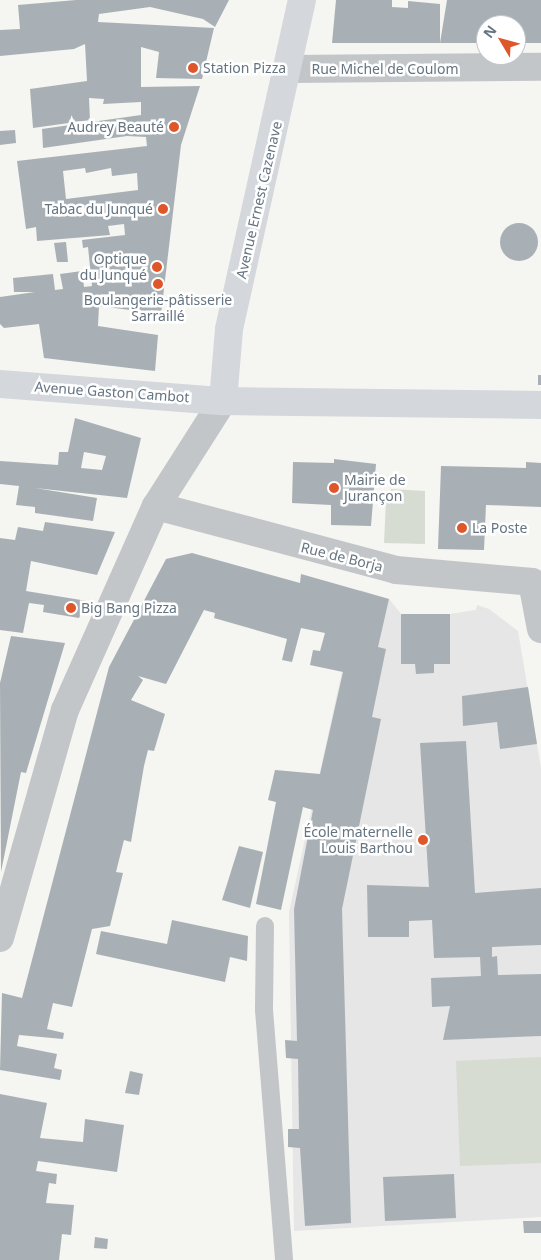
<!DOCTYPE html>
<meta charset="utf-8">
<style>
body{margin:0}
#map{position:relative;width:541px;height:1260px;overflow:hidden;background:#f5f5f1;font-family:"Noto Sans",sans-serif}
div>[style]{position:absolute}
.built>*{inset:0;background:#e5e6e5}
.green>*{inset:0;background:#d6dcd2}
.building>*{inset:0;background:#a9b0b5}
.round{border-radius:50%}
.lane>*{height:18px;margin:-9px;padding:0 9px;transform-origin:9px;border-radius:9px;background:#c3c6c9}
.street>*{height:28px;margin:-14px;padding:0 14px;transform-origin:14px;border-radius:14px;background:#c3c6c9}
.secondary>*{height:28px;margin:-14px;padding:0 14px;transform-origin:14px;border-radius:14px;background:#d4d8dc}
.dots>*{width:14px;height:14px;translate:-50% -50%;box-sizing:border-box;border:2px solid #fff;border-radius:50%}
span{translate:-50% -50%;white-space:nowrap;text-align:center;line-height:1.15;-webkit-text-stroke:5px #fff;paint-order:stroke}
.poi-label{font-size:14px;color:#657481}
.left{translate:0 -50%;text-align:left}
.right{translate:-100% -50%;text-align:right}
.street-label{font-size:14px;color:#657481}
.north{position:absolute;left:476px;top:15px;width:50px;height:50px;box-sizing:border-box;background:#fff;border:1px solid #c1c7cd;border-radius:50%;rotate:307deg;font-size:14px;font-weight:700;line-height:20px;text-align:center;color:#657481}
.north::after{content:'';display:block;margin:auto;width:18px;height:22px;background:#de5629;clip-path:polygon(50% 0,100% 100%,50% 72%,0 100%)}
</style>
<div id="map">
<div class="built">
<div style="clip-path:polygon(360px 590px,389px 599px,401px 614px,450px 614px,476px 610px,477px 605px,489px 609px,518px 631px,541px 768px,541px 1217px,294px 1231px,289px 912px)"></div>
</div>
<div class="green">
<div style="clip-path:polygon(391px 489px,425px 491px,425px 544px,384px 543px,386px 500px,390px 501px)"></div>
<div style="clip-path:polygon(541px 1057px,541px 1163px,460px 1166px,456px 1061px)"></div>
</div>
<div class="building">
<div style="clip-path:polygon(evenodd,76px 0,229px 0,215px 27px,203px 19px,150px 7px,99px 14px,98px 22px,214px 28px,202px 79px,156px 78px,159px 52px,141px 47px,141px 87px,200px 86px,181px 145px,161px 314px,99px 306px,98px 326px,158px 335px,155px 371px,44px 358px,39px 324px,4px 328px,0 324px,0 297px,35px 292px,14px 292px,13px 278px,53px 274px,55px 290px,63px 289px,60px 274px,82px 271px,84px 287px,92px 286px,88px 247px,83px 248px,82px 240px,125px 235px,124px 224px,108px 226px,110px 235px,37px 241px,36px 227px,26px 229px,17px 161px,147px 146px,146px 137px,127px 136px,43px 148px,42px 129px,141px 115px,141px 102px,103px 104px,104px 99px,89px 98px,90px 120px,33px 128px,30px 89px,87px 81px,85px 44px,74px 49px,0 56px,0 30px,20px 29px,18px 5px,76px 0,85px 168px,86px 173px,111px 168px,112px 176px,137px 173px,138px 190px,66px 199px,63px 171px,85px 168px)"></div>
<div style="clip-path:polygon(336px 0,392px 0,392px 7px,408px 8px,408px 1px,440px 4px,440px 43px,447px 0,541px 0,541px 43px,516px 43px,516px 25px,486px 25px,486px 43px,332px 43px)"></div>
<div style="clip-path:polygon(15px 130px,16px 143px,0 145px,0 131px)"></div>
<div class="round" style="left:500px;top:223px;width:38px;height:38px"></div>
<div style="clip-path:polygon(66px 242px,68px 262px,57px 262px,54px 243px)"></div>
<div style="clip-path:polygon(538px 375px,541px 375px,541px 385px,538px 385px)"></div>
<div style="clip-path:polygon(evenodd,75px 418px,141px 438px,127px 498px,35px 488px,97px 498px,93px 521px,35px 513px,35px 507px,16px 505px,19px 486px,0 484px,0 461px,58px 465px,59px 452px,68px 452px,75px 418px,84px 452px,106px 456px,102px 470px,81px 468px,84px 452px)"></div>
<div style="clip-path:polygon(334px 459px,376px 464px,371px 526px,331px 525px,331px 505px,292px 503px,293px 462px,334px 463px)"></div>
<div style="clip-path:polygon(526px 462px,541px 463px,541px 507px,486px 505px,484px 550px,438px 549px,441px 466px,526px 468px)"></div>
<div style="clip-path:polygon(45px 522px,115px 532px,97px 575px,31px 561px,26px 591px,87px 601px,79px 618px,43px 612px,44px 605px,29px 603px,23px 633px,0 630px,0 538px,15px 540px,18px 527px,43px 531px)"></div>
<div style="clip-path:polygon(192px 553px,300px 583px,301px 574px,389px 599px,378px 647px,386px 649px,372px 717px,381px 719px,342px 909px,351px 1223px,305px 1226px,300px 1148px,288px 1147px,288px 1129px,299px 1129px,298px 1059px,286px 1058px,285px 1040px,297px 1041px,294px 909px,313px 810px,303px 807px,281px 910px,256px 904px,276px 802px,268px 800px,275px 770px,320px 774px,343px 672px,310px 665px,313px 650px,320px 651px,325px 633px,301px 628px,292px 662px,282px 660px,287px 639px,214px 618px,215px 613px,204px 610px,166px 684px,138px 676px,143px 680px,131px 700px,165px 714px,154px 751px,148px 750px,144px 766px,131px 842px,124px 840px,116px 872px,123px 873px,110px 926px,92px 929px,72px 1007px,53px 1003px,47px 1029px,64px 1033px,63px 1039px,19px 1035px,17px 1046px,57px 1054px,54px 1068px,62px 1070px,60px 1080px,0 1070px,2px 993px,22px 998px,109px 667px,166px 559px)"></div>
<div style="clip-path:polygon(401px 614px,450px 614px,450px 664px,434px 664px,434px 673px,416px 674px,415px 664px,401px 664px)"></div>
<div style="clip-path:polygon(11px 636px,65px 643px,26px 773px,21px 772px,1px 872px,0 683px)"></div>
<div style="clip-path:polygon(528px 687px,537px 744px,500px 749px,497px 722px,463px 726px,462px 696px)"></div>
<div style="clip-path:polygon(466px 741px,475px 893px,541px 888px,541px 945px,492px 947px,492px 957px,497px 956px,498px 975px,541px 974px,541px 1036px,443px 1040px,450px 1006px,432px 1007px,431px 978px,481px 976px,480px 957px,434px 958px,432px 920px,409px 921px,409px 937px,368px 937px,367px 885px,429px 887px,420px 743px)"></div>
<div style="clip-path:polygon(239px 846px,263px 852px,250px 908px,222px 900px)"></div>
<div style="clip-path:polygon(172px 920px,248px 936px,247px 961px,230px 957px,225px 982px,96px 954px,101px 931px,167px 944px)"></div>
<div style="clip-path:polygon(130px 1071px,143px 1074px,139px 1095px,125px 1093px)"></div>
<div style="clip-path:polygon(0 1094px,47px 1103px,40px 1138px,83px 1142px,85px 1119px,124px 1125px,117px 1172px,38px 1161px,36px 1171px,57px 1174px,56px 1184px,49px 1183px,46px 1203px,74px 1205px,71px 1235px,62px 1234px,59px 1260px,0 1260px)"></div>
<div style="clip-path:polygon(454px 1174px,456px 1218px,385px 1221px,383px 1177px)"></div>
<div style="clip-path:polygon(523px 1221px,541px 1221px,541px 1233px,524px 1233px)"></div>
<div style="clip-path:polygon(95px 1237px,108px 1239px,107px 1249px,94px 1248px)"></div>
</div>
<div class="lane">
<div style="left:265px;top:926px;width:84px;rotate:90.7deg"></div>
<div style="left:264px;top:1010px;width:251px;rotate:85.4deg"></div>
</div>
<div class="street">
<div style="left:289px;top:69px;width:252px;rotate:-0.5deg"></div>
<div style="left:156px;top:506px;width:248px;rotate:14.9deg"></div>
<div style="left:396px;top:570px;width:137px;rotate:5deg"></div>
<div style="left:532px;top:582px;width:48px;rotate:79.2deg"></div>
<div style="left:0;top:938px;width:237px;rotate:-74.1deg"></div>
<div style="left:65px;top:710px;width:223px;rotate:-66deg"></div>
<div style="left:156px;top:506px;width:125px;rotate:-57.5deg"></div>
</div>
<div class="secondary">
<div style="left:0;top:384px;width:224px;rotate:4.4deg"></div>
<div style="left:223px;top:401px;width:318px;rotate:0.7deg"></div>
<div style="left:223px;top:401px;width:72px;rotate:-85.2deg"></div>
<div style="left:229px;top:329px;width:337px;rotate:-77.5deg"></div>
</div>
<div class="dots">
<div style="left:193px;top:68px;background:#de5629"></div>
<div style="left:174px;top:127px;background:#de5629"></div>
<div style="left:163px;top:209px;background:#de5629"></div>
<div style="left:157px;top:267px;background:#de5629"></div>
<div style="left:158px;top:284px;background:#de5629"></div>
<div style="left:334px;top:488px;background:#de5629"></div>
<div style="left:462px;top:528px;background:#de5629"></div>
<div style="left:71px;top:608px;background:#de5629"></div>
<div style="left:423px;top:840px;background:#de5629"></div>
</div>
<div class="poi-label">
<span class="left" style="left:203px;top:68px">Station Pizza</span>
<span class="right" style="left:164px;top:127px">Audrey Beauté</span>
<span class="right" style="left:153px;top:209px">Tabac du Junqué</span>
<span class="right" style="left:147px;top:267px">Optique<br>du Junqué</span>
<span style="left:158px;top:308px">Boulangerie-pâtisserie<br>Sarraillé</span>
<span class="left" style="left:344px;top:488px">Mairie de<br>Jurançon</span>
<span class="left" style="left:472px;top:528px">La Poste</span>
<span class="left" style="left:81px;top:608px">Big Bang Pizza</span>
<span class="right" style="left:413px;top:840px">École maternelle<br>Louis Barthou</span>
</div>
<div class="street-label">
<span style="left:385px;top:69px">Rue Michel de Coulom</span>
<span style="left:259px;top:200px;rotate:-77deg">Avenue Ernest Cazenave</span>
<span style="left:112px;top:392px;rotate:4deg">Avenue Gaston Cambot</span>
<span style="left:342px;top:557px;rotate:14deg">Rue de Borja</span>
</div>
<div class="north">N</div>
</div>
